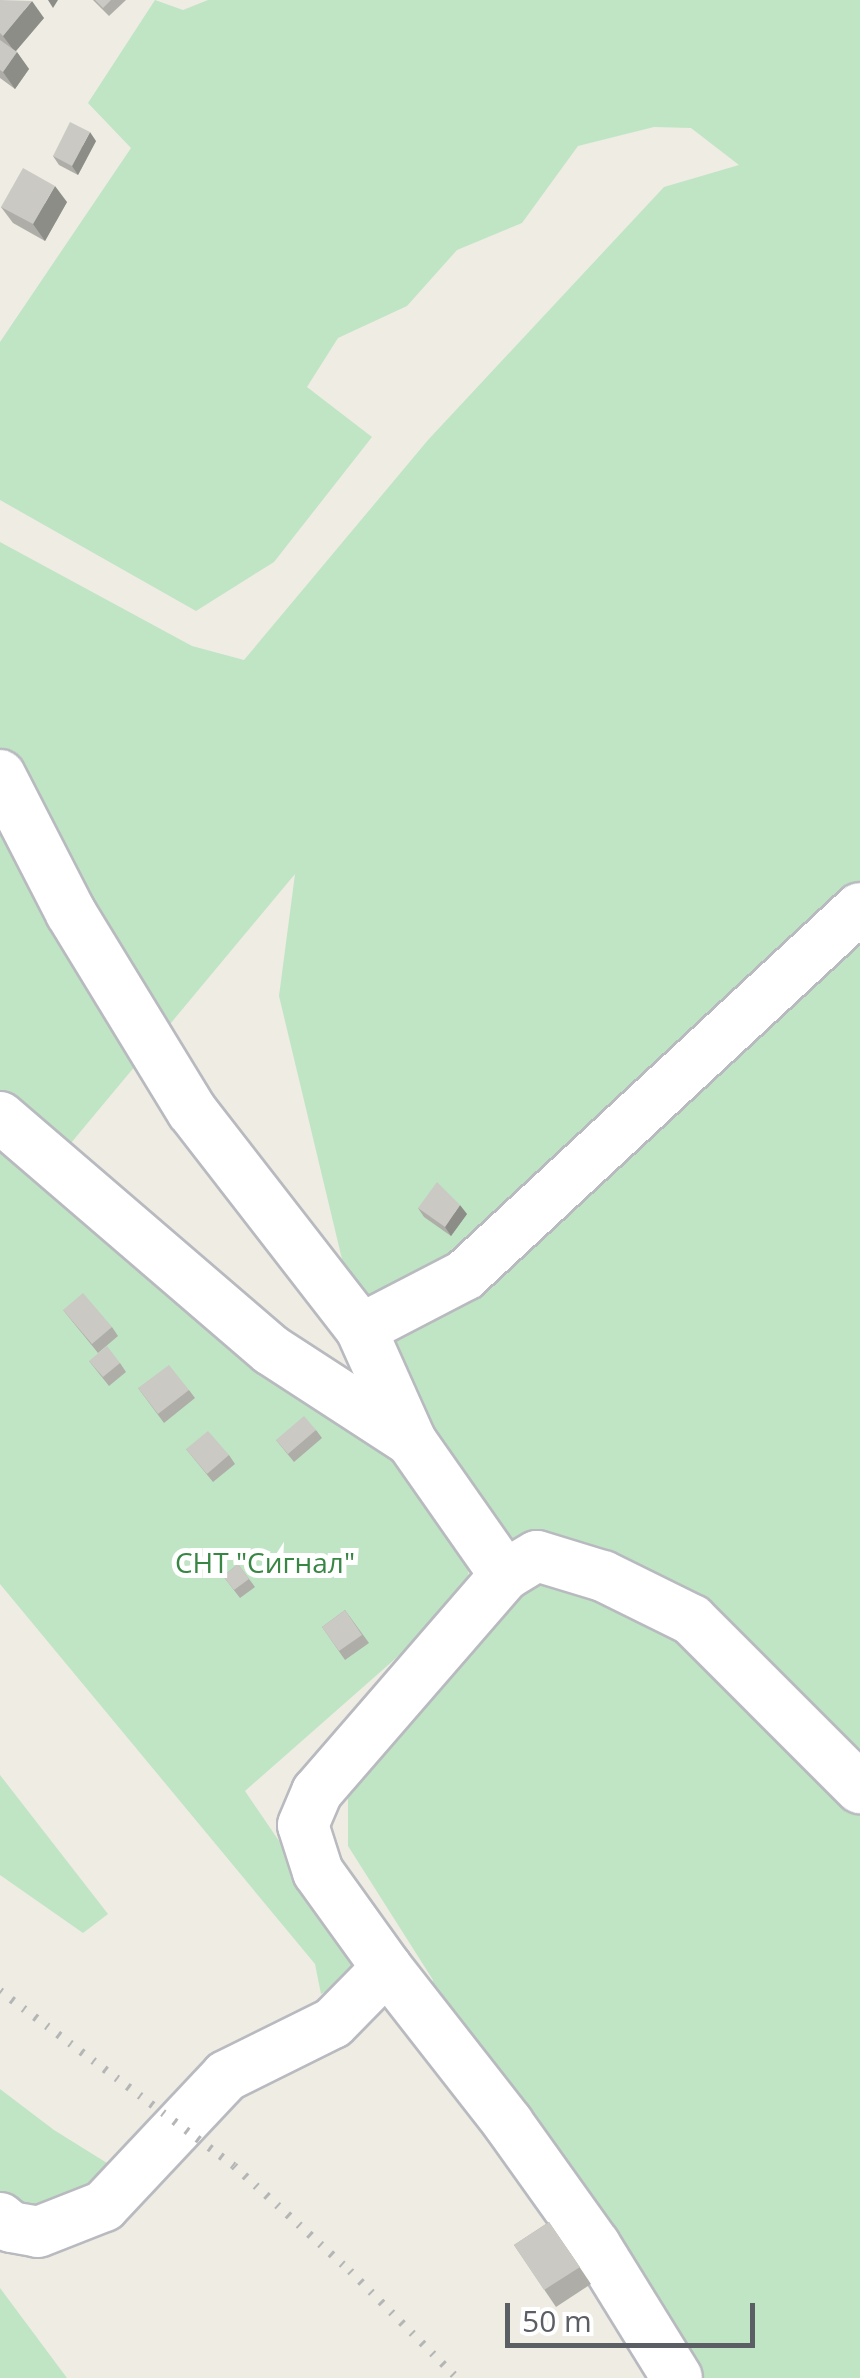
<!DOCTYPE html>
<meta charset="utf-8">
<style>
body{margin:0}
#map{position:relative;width:860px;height:2378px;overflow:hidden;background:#eeece3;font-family:"Open Sans",sans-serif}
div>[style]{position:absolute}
.green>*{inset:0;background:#c0e5c4}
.roads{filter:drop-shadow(2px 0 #b8babf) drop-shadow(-2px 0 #b8babf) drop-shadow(0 2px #b8babf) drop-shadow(0 -2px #b8babf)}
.minor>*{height:50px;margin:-25px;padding:0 25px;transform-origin:25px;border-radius:25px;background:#fff}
.rail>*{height:8px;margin-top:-4px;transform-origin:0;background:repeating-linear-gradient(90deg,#b4b5b5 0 2.5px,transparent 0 14.5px)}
.wall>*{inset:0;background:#aeada8}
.shaded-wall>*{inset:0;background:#8d8d88}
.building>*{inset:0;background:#cac9c3}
span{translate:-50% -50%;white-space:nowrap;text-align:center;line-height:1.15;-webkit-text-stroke:10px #fff;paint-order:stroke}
.park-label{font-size:28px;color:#388643}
.scale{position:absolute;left:505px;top:2303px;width:250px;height:45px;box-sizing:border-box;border:5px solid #5b5e64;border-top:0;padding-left:12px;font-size:30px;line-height:35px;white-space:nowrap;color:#5b5e64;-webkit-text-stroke:8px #fff;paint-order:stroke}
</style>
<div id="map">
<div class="green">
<div style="clip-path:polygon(155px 0,183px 10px,208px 0,860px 0,860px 2378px,689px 2378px,427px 2000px,433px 1980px,348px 1846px,348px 1779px,529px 1577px,353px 1305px,279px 996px,295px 874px,66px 1149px,0 1093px,0 542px,192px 646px,244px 660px,428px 440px,664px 187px,739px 165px,691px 128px,654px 127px,578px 146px,522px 223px,457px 250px,407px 306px,338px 338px,307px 387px,372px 437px,274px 562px,196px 611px,0 500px,0 342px,131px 148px,88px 103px)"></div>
<div style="clip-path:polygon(0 1127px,395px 1454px,466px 1544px,470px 1593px,245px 1791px,367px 1970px,321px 1994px,315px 1964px,0 1584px)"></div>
<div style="clip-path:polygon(0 1775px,108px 1914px,83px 1933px,0 1875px)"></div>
<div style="clip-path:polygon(0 2089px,54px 2130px,115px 2168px,48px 2213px,0 2193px)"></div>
<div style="clip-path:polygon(0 2288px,67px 2378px,0 2378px)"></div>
</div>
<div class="roads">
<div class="minor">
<div style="left:0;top:775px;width:155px;rotate:62.8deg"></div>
<div style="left:71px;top:913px;width:232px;rotate:58.6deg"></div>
<div style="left:192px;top:1111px;width:276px;rotate:52.2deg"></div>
<div style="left:361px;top:1329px;width:123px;rotate:65.9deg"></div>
<div style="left:411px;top:1441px;width:164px;rotate:55deg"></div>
<div style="left:0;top:1117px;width:357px;rotate:40.7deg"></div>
<div style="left:271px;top:1350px;width:167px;rotate:33deg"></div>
<div style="left:361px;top:1329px;width:117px;rotate:-27.4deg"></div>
<div style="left:465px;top:1275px;width:539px;rotate:-42.9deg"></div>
<div style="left:387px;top:1968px;width:197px;rotate:52deg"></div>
<div style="left:508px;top:2123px;width:150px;rotate:54.5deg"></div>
<div style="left:595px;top:2245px;width:156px;rotate:58.3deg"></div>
<div style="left:0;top:2218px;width:14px;rotate:39deg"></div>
<div style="left:11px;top:2227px;width:27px;rotate:10deg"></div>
<div style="left:38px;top:2232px;width:71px;rotate:-21.5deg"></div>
<div style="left:104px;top:2206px;width:178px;rotate:-46.8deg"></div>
<div style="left:226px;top:2076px;width:119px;rotate:-26.4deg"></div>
<div style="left:333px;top:2023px;width:77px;rotate:-45.5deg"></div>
<div style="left:387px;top:1968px;width:118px;rotate:-125.7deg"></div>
<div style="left:318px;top:1872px;width:49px;rotate:-107.7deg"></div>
<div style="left:303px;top:1825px;width:36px;rotate:-67deg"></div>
<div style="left:317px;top:1792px;width:287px;rotate:-49.1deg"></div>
<div style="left:505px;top:1575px;width:37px;rotate:-31deg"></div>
<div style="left:537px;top:1556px;width:69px;rotate:16.9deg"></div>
<div style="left:603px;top:1576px;width:99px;rotate:26.3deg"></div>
<div style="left:692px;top:1620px;width:238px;rotate:45deg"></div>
</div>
</div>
<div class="rail">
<div style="left:0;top:1991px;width:292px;rotate:36.8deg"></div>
<div style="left:234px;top:2166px;width:156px;rotate:42.2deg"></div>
<div style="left:350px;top:2271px;width:151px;rotate:45deg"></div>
</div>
<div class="wall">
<div style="clip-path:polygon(0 0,44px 18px,16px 51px,29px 69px,15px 89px,0 78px)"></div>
<div style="clip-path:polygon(93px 0,126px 0,109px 16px)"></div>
<div style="clip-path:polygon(96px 141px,78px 175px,59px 165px,53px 156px)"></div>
<div style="clip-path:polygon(67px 202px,45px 241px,13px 223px,1px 207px)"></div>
<div style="clip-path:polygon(418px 1208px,467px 1214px,451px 1236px,424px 1217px)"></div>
<div style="clip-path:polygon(63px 1310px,112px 1327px,118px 1336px,98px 1353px)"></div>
<div style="clip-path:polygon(89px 1361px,120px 1363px,126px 1372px,109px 1386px)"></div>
<div style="clip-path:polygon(138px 1388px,189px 1390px,195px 1398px,164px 1423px)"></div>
<div style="clip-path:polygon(316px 1430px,322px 1438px,294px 1462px,276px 1440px)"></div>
<div style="clip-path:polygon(186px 1449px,229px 1455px,235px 1464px,213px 1482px)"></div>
<div style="clip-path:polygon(238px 1564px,255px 1587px,240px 1598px,223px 1576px)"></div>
<div style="clip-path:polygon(345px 1610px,369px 1643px,345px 1660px,322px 1627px)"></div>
<div style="clip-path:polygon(549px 2222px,591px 2284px,556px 2307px,514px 2245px)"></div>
</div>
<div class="shaded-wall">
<div style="clip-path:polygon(48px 0,58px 0,53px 8px)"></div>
<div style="clip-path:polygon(32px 1px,44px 18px,15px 52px,3px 36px)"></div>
<div style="clip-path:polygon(17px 52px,29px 69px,15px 89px,3px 72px)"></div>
<div style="clip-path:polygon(90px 132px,96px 141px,78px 175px,72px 166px)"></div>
<div style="clip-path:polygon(55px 186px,67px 202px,45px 241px,33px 224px)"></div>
<div style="clip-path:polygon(460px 1205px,467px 1214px,451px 1236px,445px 1227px)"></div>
</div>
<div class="building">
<div style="clip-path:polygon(0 0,32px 1px,3px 36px,0 33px)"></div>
<div style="clip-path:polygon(95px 0,111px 0,103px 8px)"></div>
<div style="clip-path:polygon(0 40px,17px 52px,3px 72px,0 70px)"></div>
<div style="clip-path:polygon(70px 122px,90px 132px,72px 166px,53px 156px)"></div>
<div style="clip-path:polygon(23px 168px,55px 186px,33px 224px,1px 207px)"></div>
<div style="clip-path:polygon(437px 1182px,460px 1205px,445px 1227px,418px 1208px)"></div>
<div style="clip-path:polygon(83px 1293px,112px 1327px,92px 1344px,63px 1310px)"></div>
<div style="clip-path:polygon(107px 1346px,120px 1363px,103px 1377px,89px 1361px)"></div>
<div style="clip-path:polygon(169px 1365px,189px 1390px,158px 1414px,138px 1388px)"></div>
<div style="clip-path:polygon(304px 1416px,316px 1430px,288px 1454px,276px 1440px)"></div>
<div style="clip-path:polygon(208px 1431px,229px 1455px,207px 1474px,186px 1449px)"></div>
<div style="clip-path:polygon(238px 1564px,249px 1579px,234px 1590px,223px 1576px)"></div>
<div style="clip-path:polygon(345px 1610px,362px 1635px,339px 1651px,322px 1627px)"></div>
<div style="clip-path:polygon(549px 2222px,580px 2267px,544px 2290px,514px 2245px)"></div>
</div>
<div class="park-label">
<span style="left:265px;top:1562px">СНТ "Сигнал"</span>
</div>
<div class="scale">50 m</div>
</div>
